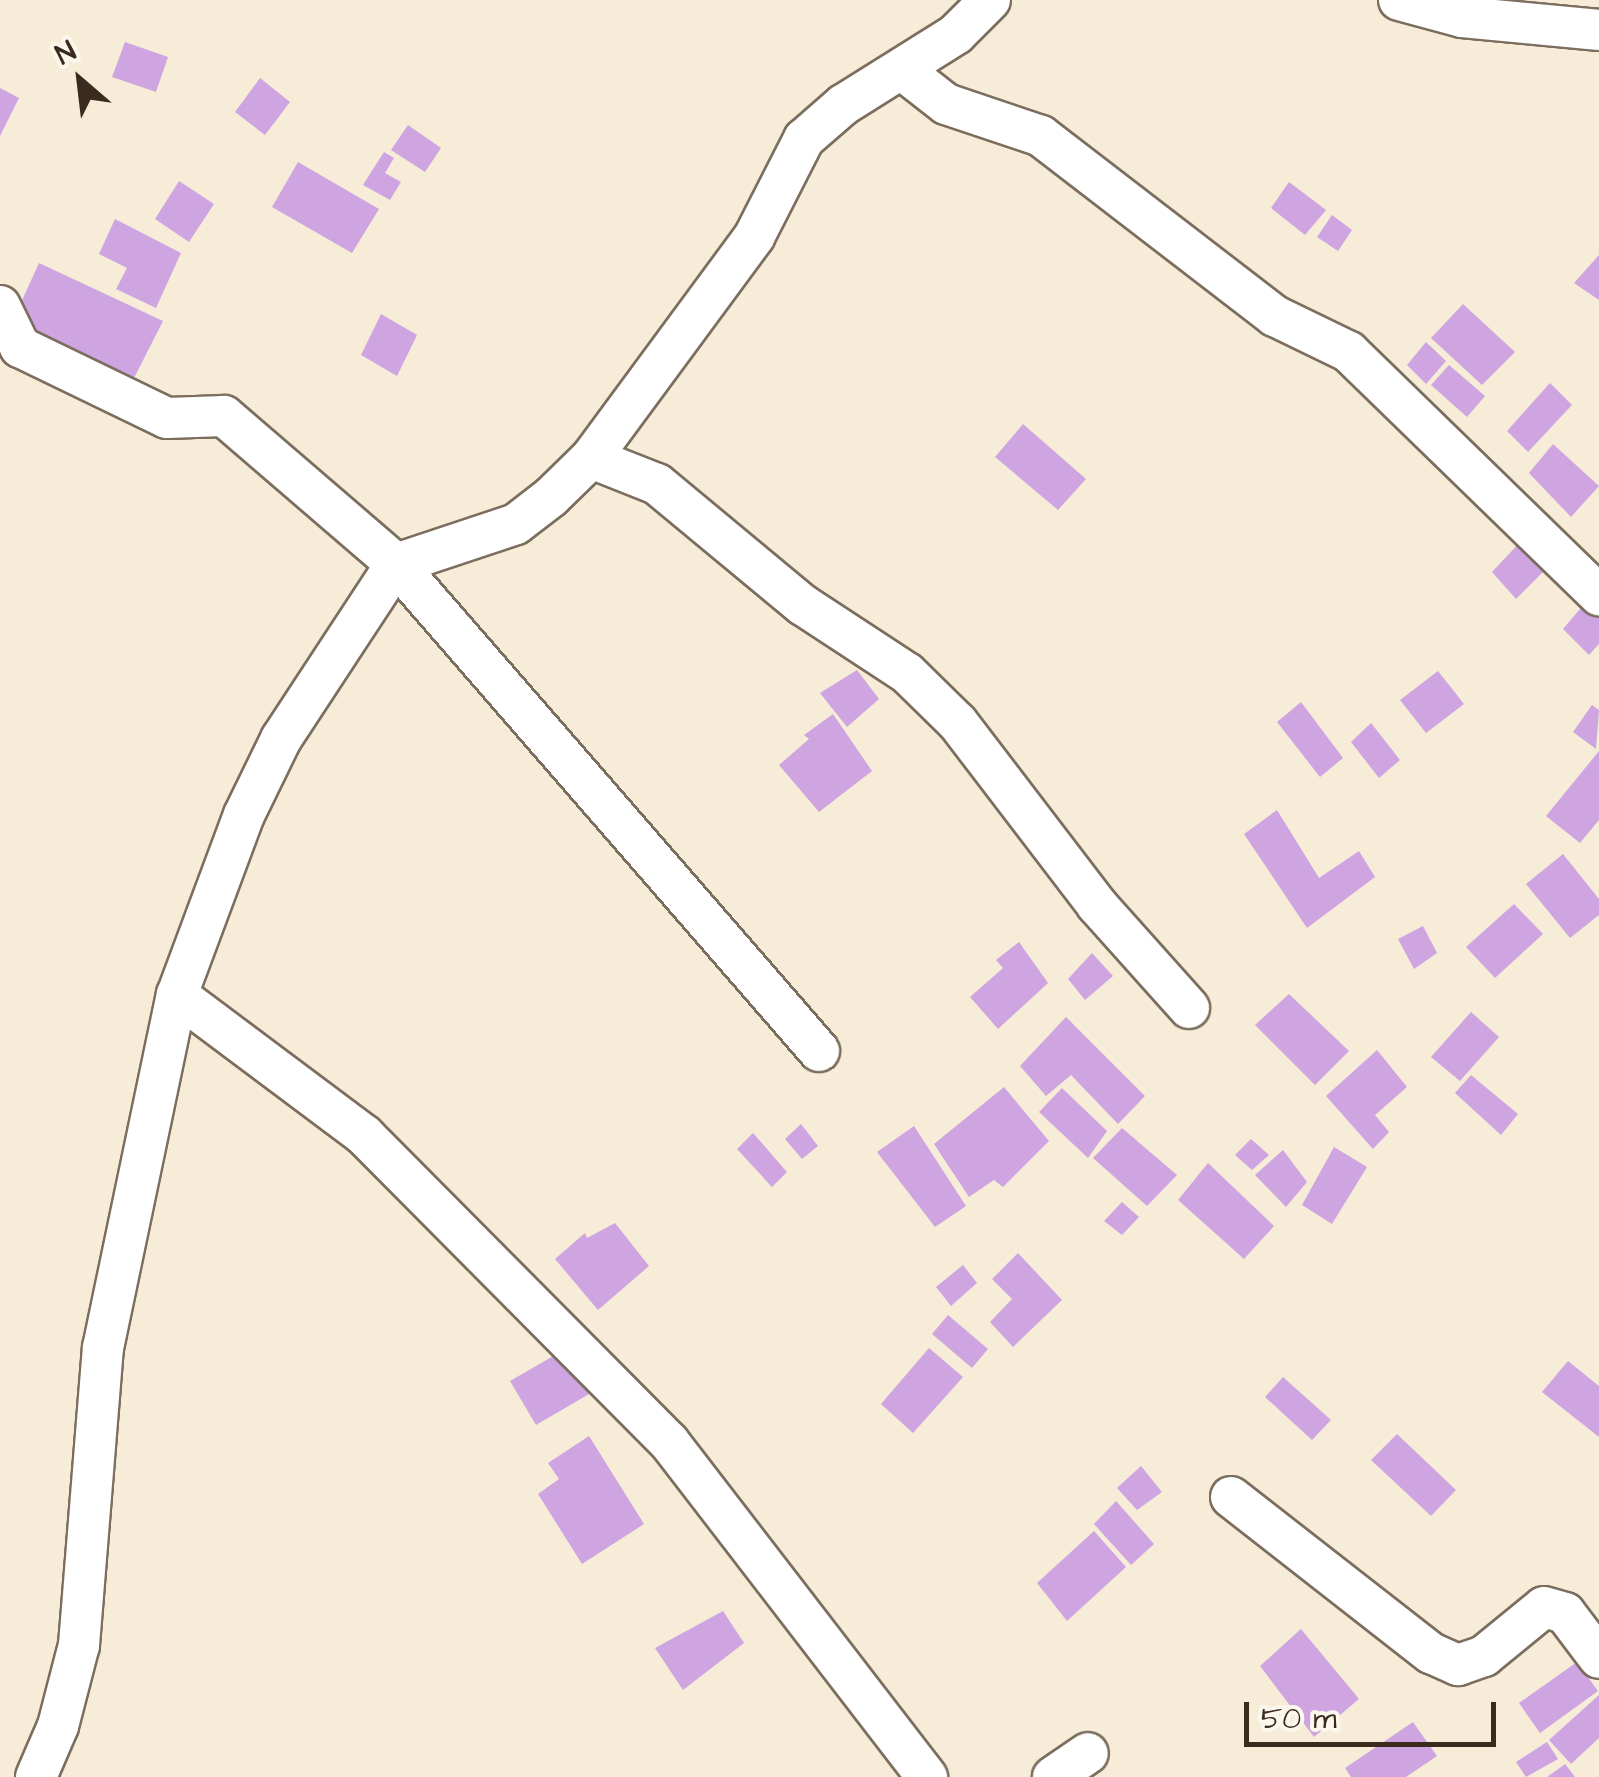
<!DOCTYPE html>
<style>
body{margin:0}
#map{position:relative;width:1599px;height:1777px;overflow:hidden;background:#f6ecd8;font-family:"Architects Daughter",sans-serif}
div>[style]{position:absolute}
.building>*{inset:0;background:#cea5e1}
.roads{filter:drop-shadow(2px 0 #7c6e5f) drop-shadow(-2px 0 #7c6e5f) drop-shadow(0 2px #7c6e5f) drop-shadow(0 -2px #7c6e5f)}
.minor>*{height:40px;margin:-20px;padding:0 20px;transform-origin:20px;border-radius:20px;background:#fff}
span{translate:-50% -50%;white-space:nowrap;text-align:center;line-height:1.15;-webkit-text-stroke:10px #fbf7ec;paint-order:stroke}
.north{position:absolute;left:30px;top:30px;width:100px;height:100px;-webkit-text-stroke:8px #fbf7ec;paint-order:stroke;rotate:332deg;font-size:28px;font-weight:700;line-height:40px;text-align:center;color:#3b2a1e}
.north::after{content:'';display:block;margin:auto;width:35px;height:45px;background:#3b2a1e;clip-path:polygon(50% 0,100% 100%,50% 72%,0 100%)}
.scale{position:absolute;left:1244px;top:1702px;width:252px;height:45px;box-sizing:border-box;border:5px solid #3b2a1e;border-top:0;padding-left:12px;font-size:30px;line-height:35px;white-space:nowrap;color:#3b2a1e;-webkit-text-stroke:8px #fbf7ec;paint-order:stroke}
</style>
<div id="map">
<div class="building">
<div style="clip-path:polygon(125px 42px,168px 57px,156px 92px,112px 77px)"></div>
<div style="clip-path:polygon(260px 78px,290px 102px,265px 135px,235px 112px)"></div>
<div style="clip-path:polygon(0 88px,19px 98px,0 136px)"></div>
<div style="clip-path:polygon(408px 125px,441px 148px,425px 172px,391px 150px)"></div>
<div style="clip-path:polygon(384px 152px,394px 158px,385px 173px,401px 182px,390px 200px,363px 185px)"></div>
<div style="clip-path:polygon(298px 162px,379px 209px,352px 253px,272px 207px)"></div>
<div style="clip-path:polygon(179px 181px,214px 204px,189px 242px,155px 219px)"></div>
<div style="clip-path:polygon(1289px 182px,1326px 210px,1305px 235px,1271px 208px)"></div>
<div style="clip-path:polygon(1332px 215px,1352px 230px,1338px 251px,1317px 237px)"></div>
<div style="clip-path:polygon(115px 219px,181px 253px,156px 308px,116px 289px,127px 268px,99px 254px)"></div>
<div style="clip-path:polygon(1599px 255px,1599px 300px,1574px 283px)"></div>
<div style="clip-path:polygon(39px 263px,163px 321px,134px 378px,13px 320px)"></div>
<div style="clip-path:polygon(1463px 304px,1515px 352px,1482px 385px,1431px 338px)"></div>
<div style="clip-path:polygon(381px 314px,417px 335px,397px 376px,361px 355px)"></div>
<div style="clip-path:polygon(1426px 342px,1446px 361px,1426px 384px,1407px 365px)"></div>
<div style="clip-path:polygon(1449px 365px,1485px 396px,1467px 417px,1431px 385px)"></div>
<div style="clip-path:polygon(1550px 383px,1572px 405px,1528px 452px,1507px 431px)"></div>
<div style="clip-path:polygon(1023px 424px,1086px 479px,1058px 510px,995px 457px)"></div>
<div style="clip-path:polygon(1553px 444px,1599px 486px,1571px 517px,1529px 473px)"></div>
<div style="clip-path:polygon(1526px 536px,1553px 562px,1516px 599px,1492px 572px)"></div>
<div style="clip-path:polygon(1591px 596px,1599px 605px,1599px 644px,1589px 655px,1563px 629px)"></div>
<div style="clip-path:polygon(857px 670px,879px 699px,847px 727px,820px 693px)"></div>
<div style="clip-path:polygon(1438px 671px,1464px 704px,1426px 733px,1400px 700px)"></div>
<div style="clip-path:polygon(1301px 702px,1343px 758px,1320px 777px,1277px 722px)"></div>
<div style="clip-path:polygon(1592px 705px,1599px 710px,1596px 749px,1573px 732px)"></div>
<div style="clip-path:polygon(833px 714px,872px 771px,819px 812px,779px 765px,809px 739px,804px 735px)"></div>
<div style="clip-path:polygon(1371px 723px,1400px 760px,1379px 778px,1351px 742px)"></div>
<div style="clip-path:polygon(1599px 751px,1599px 820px,1580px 843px,1546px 816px)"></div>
<div style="clip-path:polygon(1277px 810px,1319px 878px,1359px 851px,1375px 877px,1307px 928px,1244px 834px)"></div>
<div style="clip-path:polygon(1563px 854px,1599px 899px,1599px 915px,1570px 938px,1526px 884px)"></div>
<div style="clip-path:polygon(1514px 904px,1543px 934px,1495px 978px,1466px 947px)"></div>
<div style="clip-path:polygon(1423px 926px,1437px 953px,1414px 969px,1398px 939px)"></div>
<div style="clip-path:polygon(1019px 942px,1048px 983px,998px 1029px,970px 997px,1003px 968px,996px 960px)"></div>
<div style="clip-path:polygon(1092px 953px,1113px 976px,1085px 1000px,1068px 979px)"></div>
<div style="clip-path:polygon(1289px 994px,1349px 1051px,1315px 1085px,1255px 1025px)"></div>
<div style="clip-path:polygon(1471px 1012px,1499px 1037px,1460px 1081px,1431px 1057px)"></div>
<div style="clip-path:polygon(1066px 1017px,1145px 1096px,1118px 1124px,1071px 1075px,1046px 1096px,1020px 1066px)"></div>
<div style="clip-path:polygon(1377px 1050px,1407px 1087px,1375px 1115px,1389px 1132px,1373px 1149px,1326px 1096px)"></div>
<div style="clip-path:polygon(1471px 1075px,1518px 1114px,1501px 1135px,1455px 1093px)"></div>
<div style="clip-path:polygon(1004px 1087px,1049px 1141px,1003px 1187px,994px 1180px,969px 1197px,934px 1144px)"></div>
<div style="clip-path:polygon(1062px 1088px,1107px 1131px,1088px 1158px,1039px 1112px)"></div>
<div style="clip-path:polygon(801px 1124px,818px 1146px,802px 1159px,785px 1139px)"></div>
<div style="clip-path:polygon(914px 1126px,966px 1206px,935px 1227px,877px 1152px)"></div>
<div style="clip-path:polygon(1122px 1128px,1177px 1175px,1147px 1206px,1093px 1158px)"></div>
<div style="clip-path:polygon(753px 1133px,787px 1172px,772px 1187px,737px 1149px)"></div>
<div style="clip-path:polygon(1251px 1139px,1269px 1155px,1252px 1170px,1235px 1155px)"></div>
<div style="clip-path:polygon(1334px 1147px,1367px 1167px,1332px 1224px,1302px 1205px)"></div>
<div style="clip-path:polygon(1283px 1150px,1307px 1182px,1286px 1207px,1255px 1175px)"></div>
<div style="clip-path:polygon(1208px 1163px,1274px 1226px,1244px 1259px,1178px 1200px)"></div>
<div style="clip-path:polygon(1122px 1202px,1139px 1217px,1122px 1235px,1104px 1221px)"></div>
<div style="clip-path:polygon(615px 1223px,649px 1266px,598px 1310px,555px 1259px,585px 1233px,587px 1238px)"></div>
<div style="clip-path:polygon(1018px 1253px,1062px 1300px,1013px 1347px,990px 1322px,1012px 1299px,992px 1279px)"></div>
<div style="clip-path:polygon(963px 1265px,977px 1283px,951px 1306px,936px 1287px)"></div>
<div style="clip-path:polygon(948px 1315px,988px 1349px,972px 1368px,932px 1334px)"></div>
<div style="clip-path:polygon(569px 1347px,596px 1390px,536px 1425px,510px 1381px)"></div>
<div style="clip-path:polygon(929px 1348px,963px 1377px,913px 1433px,881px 1404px)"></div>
<div style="clip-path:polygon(1568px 1361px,1599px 1386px,1599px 1437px,1542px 1392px)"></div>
<div style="clip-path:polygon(1283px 1377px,1331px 1420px,1312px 1440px,1265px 1397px)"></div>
<div style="clip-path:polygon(1397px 1434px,1456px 1490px,1431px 1516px,1371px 1460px)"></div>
<div style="clip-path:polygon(589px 1436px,644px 1524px,582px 1564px,538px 1494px,559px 1479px,548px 1463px)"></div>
<div style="clip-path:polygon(1141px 1466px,1162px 1492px,1137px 1510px,1117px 1488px)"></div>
<div style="clip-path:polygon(1116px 1501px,1154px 1544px,1131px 1565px,1094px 1524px)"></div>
<div style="clip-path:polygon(1094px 1531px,1126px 1567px,1067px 1621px,1037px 1583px)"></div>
<div style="clip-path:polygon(723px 1611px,744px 1643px,683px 1690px,655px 1648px)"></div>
<div style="clip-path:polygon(1301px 1629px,1359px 1699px,1314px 1737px,1260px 1666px)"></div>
<div style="clip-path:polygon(1577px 1662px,1598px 1691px,1540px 1733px,1519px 1703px)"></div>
<div style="clip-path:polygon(1599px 1695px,1599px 1738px,1571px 1764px,1549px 1740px)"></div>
<div style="clip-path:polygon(1413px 1722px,1437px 1756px,1406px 1777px,1351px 1777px,1345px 1768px)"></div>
<div style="clip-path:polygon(1547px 1742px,1558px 1759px,1526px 1777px,1516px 1762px)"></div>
<div style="clip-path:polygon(1565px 1764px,1575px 1777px,1547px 1777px)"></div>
</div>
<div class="roads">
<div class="minor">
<div style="left:1399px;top:0;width:65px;rotate:15.1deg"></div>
<div style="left:1462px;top:17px;width:138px;rotate:5.4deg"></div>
<div style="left:905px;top:72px;width:52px;rotate:38deg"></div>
<div style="left:946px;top:104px;width:100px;rotate:18.6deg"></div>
<div style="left:1041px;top:136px;width:295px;rotate:37.6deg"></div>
<div style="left:1275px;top:316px;width:82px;rotate:25.9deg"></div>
<div style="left:1349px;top:352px;width:349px;rotate:44.2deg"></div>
<div style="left:0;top:306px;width:46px;rotate:64deg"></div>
<div style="left:20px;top:347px;width:163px;rotate:25.8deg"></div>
<div style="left:167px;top:418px;width:57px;rotate:-2deg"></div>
<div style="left:224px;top:416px;width:227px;rotate:40.7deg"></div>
<div style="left:396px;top:564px;width:645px;rotate:49.02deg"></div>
<div style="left:591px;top:458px;width:71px;rotate:21.5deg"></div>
<div style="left:657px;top:484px;width:190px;rotate:39.7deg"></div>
<div style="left:803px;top:605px;width:124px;rotate:33.2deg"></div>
<div style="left:907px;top:673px;width:71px;rotate:44.4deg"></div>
<div style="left:958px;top:723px;width:229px;rotate:52.6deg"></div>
<div style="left:1097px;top:905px;width:138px;rotate:48.2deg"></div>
<div style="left:177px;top:995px;width:234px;rotate:36.8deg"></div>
<div style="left:364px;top:1135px;width:433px;rotate:45.2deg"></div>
<div style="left:669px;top:1442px;width:423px;rotate:52.4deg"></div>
<div style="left:1231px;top:1497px;width:254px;rotate:38deg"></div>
<div style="left:1431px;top:1653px;width:30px;rotate:24deg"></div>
<div style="left:1458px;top:1665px;width:28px;rotate:-19deg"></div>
<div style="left:1484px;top:1656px;width:77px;rotate:-39.2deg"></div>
<div style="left:1544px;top:1607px;width:22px;rotate:16deg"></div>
<div style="left:1565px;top:1613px;width:56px;rotate:52.9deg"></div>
<div style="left:36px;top:1777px;width:56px;rotate:-66.7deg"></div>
<div style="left:58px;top:1726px;width:84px;rotate:-75.5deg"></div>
<div style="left:79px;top:1645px;width:298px;rotate:-85.4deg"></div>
<div style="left:103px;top:1348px;width:361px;rotate:-78.2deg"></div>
<div style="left:177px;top:995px;width:192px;rotate:-69.6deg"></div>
<div style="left:244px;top:815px;width:85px;rotate:-64deg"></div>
<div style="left:281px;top:739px;width:209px;rotate:-56.7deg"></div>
<div style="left:396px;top:564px;width:126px;rotate:-18.4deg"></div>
<div style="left:516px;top:524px;width:44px;rotate:-37.6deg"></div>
<div style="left:551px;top:497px;width:56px;rotate:-44.3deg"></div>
<div style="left:591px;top:458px;width:275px;rotate:-53.6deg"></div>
<div style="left:754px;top:237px;width:110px;rotate:-63deg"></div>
<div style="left:804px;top:139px;width:52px;rotate:-41.1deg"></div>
<div style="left:843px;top:105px;width:133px;rotate:-32.1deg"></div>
<div style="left:956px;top:34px;width:48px;rotate:-45deg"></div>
<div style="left:1053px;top:1777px;width:42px;rotate:-34.4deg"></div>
</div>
</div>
<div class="north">N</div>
<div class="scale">50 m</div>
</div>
